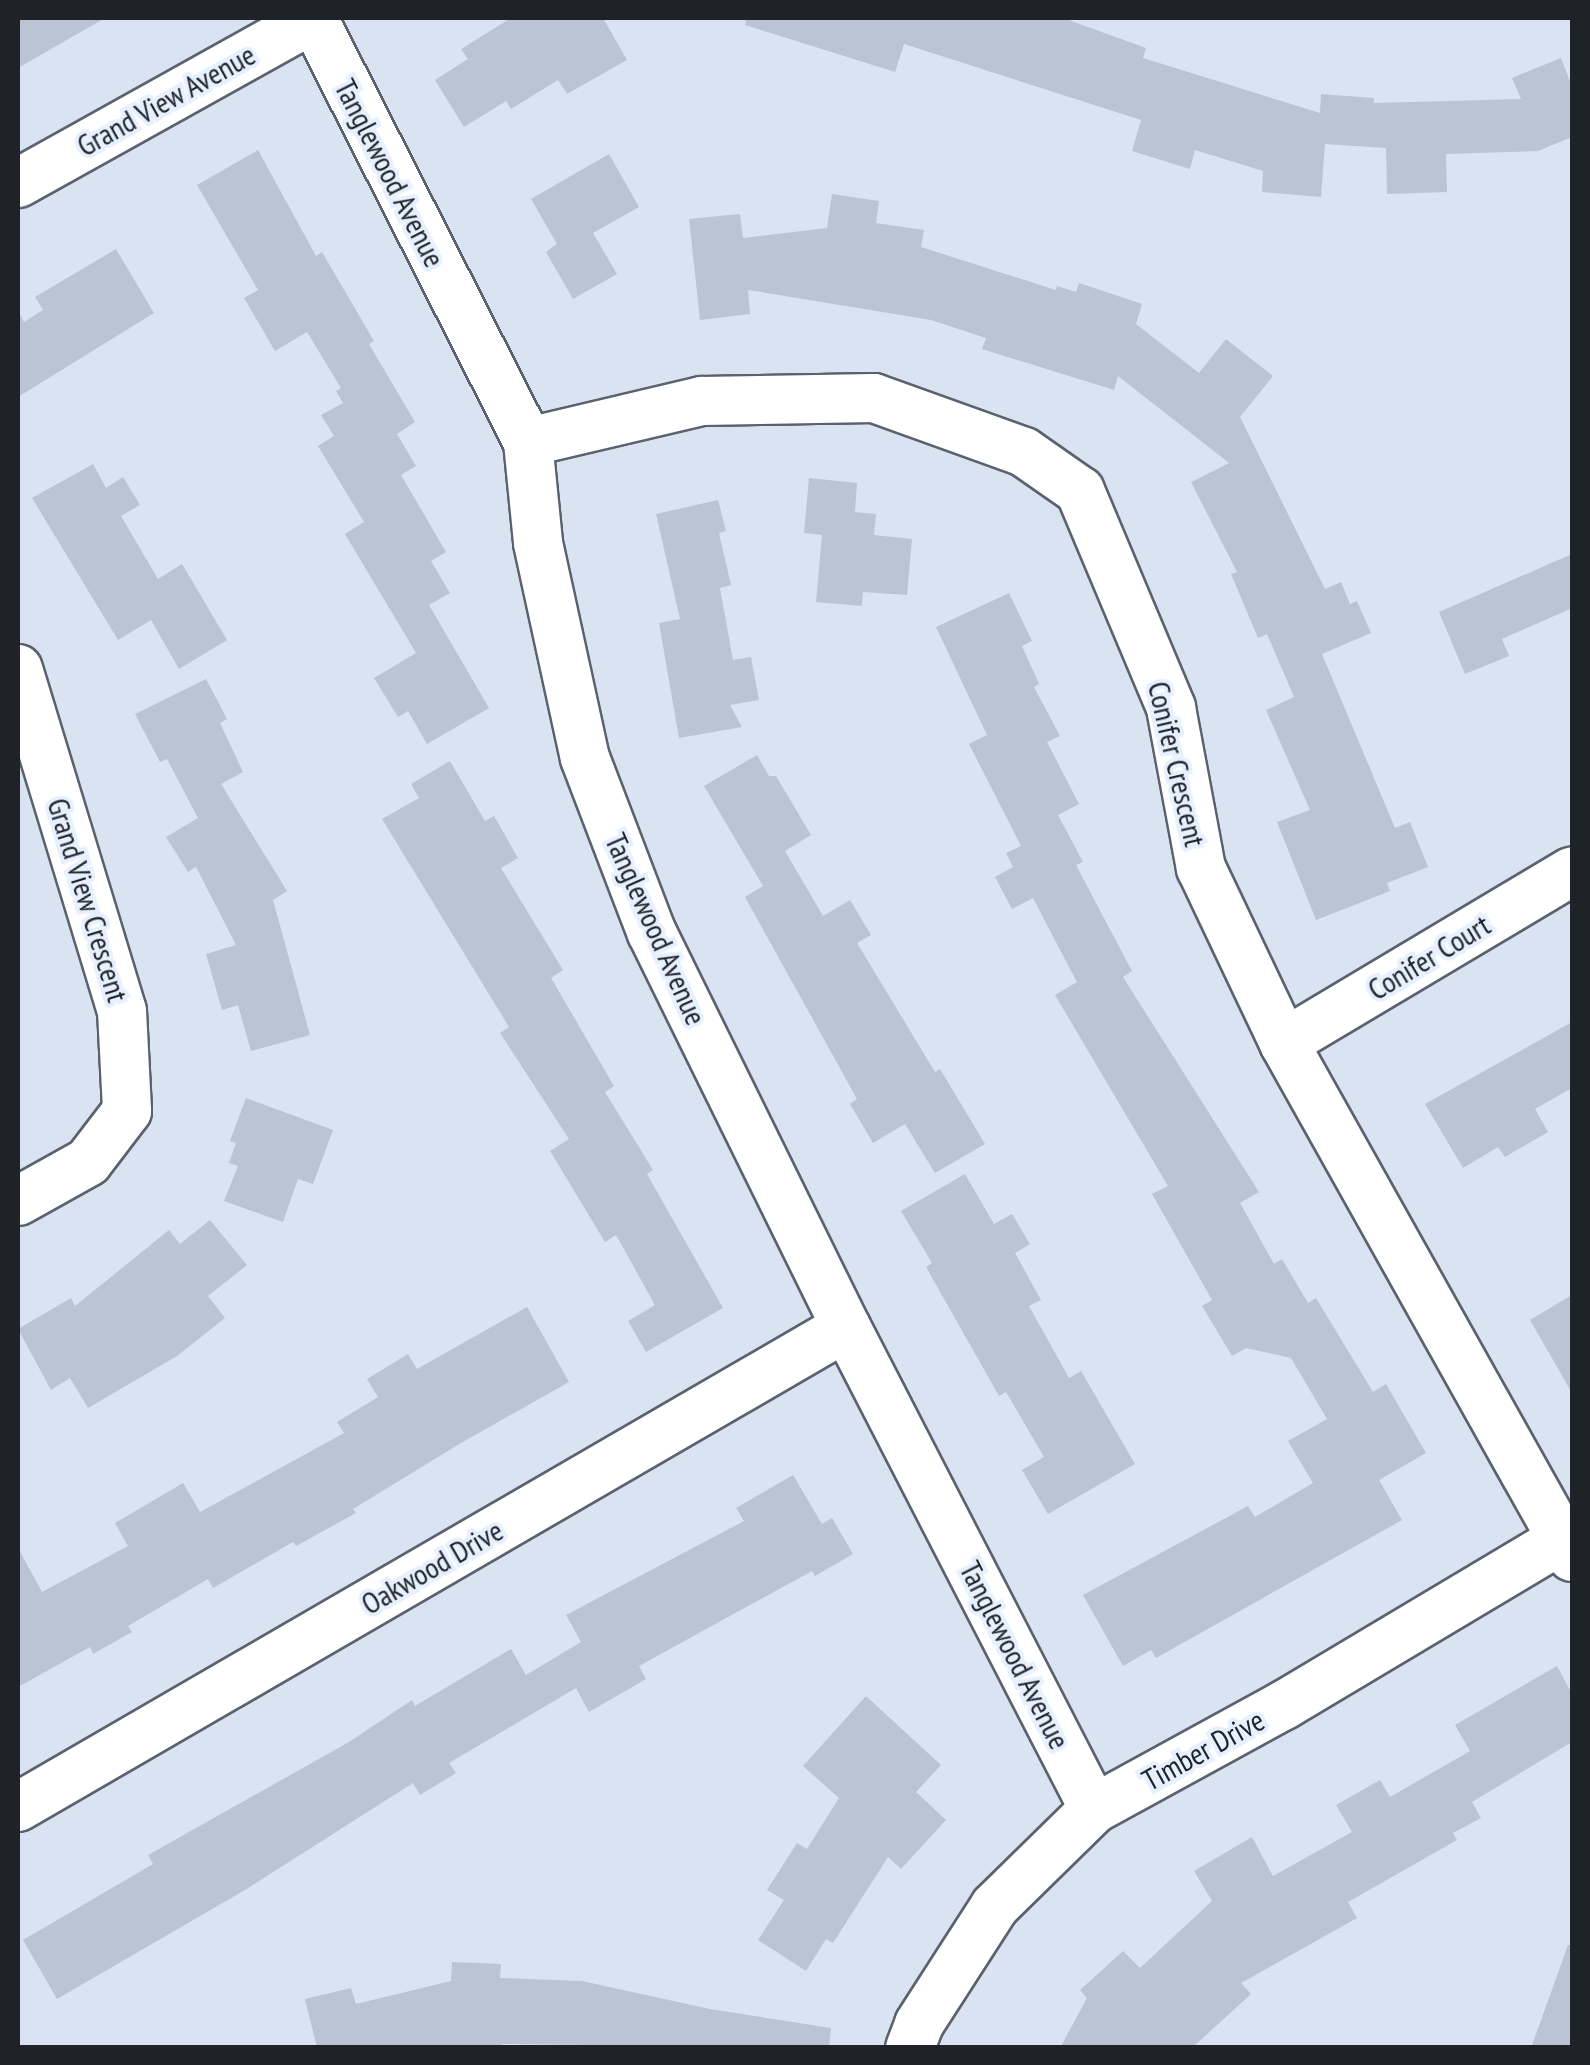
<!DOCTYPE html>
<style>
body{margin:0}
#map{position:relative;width:1590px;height:2065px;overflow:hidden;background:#dae3f2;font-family:"PT Sans Narrow",sans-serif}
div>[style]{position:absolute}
.building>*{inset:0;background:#bbc4d2}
.roads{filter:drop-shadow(2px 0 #5a626e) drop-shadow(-2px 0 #5a626e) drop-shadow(0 2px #5a626e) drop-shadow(0 -2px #5a626e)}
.minor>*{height:48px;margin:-24px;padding:0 24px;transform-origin:24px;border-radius:24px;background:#fff}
span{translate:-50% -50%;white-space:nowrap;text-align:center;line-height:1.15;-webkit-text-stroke:8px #e7f0ff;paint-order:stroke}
.street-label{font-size:30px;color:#1f2227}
.frame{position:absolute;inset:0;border:20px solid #1f2227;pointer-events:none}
</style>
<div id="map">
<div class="building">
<div style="clip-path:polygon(18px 18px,105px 18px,18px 68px)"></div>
<div style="clip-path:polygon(511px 18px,603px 18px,627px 60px,567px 94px,558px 80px,511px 109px,506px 101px,464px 127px,435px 80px,468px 59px,461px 49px)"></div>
<div style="clip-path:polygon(746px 18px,1063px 18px,1146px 48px,1143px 58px,1320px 113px,1321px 94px,1374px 98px,1374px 103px,1521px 99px,1512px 78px,1561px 58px,1572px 87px,1572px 137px,1538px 151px,1446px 154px,1447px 192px,1387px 194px,1386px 148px,1325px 144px,1321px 197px,1262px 192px,1263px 171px,1195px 150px,1190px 169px,1132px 151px,1141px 120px,904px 44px,895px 72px,745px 25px)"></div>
<div style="clip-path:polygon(258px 150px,316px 256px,322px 252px,374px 341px,369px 344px,415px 422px,397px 434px,416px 466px,401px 475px,446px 552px,431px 561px,450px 593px,429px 605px,489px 708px,427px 744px,408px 711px,398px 717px,374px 678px,416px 653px,345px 534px,364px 522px,318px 446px,334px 436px,321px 415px,343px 403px,336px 391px,341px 388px,307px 332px,275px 351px,244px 298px,258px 290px,197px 185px)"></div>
<div style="clip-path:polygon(609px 154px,639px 207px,593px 233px,617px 274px,573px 299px,546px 252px,557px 244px,531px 199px)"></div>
<div style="clip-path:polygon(832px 194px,879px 201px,876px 223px,924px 230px,921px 247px,1056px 290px,1057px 286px,1076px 292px,1079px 283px,1142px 304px,1136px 324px,1199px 373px,1226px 339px,1273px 376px,1240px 417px,1325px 589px,1341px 582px,1350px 604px,1357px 601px,1371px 633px,1322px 654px,1395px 828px,1410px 822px,1428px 867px,1387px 883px,1390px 891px,1316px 920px,1277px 822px,1310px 810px,1266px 710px,1294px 697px,1267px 634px,1258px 638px,1231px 574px,1237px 572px,1191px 482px,1229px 463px,1118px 376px,1114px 390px,982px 349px,986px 338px,931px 320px,748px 290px,750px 314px,700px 320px,689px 219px,740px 214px,743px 238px,827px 228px)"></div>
<div style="clip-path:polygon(116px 249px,154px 313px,18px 397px,18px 310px,24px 322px,43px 310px,35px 297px)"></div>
<div style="clip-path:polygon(93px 464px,106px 488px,123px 477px,140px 505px,121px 516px,158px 579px,182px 564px,227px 640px,179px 669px,151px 620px,118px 640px,32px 498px)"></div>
<div style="clip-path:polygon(809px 478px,857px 483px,855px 512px,876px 514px,874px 535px,912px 539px,907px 595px,863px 592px,862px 606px,816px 602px,822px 535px,804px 533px)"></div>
<div style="clip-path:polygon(718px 500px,726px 531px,719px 533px,731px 585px,720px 588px,733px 660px,751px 657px,759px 700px,730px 705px,742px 727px,679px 738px,659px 623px,680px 619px,656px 514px)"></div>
<div style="clip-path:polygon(1572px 554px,1572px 608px,1502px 639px,1509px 656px,1465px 674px,1439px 612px)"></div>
<div style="clip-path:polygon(1009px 593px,1032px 641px,1022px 646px,1039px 684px,1034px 687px,1060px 736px,1047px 742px,1079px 804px,1058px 815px,1083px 862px,1076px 865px,1132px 971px,1123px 977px,1259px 1192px,1240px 1203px,1274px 1264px,1282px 1259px,1308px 1303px,1316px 1298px,1373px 1392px,1386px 1384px,1426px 1453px,1379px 1480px,1402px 1520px,1156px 1658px,1151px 1650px,1123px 1666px,1083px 1595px,1248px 1506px,1255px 1517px,1313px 1483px,1288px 1441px,1327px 1419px,1291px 1358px,1246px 1348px,1232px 1356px,1202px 1306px,1212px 1300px,1152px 1194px,1168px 1186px,1055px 995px,1077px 982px,1070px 969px,1033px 898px,1012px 909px,995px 877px,1013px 867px,1006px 853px,1021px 846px,969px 744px,987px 735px,936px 627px)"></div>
<div style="clip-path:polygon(206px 679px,227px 719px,220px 723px,243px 772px,221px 784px,287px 891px,273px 900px,310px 1035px,251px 1051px,238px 1005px,222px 1010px,206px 954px,236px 945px,196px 867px,188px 872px,166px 837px,198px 818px,167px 759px,160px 762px,135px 714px)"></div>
<div style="clip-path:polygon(757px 755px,769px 776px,776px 776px,811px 835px,785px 851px,823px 916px,850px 900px,871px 935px,857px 943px,935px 1072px,940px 1069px,985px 1144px,935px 1173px,905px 1124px,873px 1143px,850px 1104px,857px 1099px,745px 897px,763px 886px,704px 786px)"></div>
<div style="clip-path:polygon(450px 761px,485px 821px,494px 816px,518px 858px,501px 868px,563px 970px,551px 978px,614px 1086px,605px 1092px,653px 1170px,647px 1174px,723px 1308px,646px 1352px,628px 1321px,655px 1305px,616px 1235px,605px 1242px,550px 1151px,569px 1139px,500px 1033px,509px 1027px,382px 819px,419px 798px,411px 784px)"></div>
<div style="clip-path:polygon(1572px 1022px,1572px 1088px,1535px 1109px,1548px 1132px,1505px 1157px,1498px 1147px,1463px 1168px,1425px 1104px)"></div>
<div style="clip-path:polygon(246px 1098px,333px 1130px,313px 1184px,298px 1179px,283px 1222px,224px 1201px,238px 1166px,229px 1163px,236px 1143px,230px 1141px)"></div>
<div style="clip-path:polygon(965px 1174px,994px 1224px,1012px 1214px,1030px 1244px,1015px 1253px,1041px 1300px,1029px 1306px,1069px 1378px,1081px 1371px,1135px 1464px,1048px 1514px,1022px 1470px,1044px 1457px,1006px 1392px,999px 1396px,926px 1267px,932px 1263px,901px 1211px)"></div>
<div style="clip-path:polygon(210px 1220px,247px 1265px,208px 1296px,225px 1318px,177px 1356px,88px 1408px,70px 1378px,51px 1390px,18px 1329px,71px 1298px,75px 1306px,169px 1230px,180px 1244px)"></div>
<div style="clip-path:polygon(1572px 1295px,1572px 1393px,1530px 1320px)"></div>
<div style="clip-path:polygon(527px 1307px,569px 1382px,461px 1443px,353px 1509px,356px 1513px,296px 1546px,293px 1542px,213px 1588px,208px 1579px,128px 1626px,132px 1632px,93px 1654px,90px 1647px,18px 1687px,18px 1548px,42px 1592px,128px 1546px,115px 1523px,183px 1483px,200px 1512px,344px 1433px,337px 1422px,378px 1397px,367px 1379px,408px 1354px,417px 1369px)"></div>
<div style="clip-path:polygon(793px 1475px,822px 1524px,832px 1518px,853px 1554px,815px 1576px,812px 1571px,639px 1666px,646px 1679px,589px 1712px,576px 1688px,449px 1763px,456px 1773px,420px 1795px,413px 1783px,245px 1890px,57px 1999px,23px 1940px,153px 1864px,148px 1855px,349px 1742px,412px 1700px,415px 1706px,511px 1649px,526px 1675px,581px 1642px,566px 1615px,744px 1521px,736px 1508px)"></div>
<div style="clip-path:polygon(1557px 1666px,1572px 1694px,1572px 1742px,1472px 1802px,1481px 1818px,1453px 1833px,1457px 1840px,1348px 1902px,1357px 1918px,1241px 1983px,1251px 1994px,1192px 2048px,1060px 2048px,1087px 1998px,1080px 1990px,1123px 1951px,1140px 1968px,1212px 1901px,1194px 1871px,1252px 1837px,1273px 1876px,1352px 1832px,1336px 1805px,1380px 1780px,1390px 1797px,1470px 1751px,1455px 1725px)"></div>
<div style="clip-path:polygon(866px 1696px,941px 1765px,916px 1792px,946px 1820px,901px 1869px,888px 1857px,833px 1943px,826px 1939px,806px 1971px,758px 1940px,784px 1900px,767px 1890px,797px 1843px,807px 1849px,839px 1798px,803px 1766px)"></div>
<div style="clip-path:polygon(1568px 1945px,1572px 1945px,1572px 2048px,1531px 2048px)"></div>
<div style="clip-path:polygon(452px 1962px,501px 1964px,500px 1978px,582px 1981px,710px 2009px,831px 2028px,829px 2048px,502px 2044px,501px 2048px,317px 2048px,305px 1999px,351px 1988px,356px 2004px,451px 1981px)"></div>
</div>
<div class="roads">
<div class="minor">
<div style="left:313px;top:18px;width:475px;rotate:63.1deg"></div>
<div style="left:528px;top:442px;width:101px;rotate:84.3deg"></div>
<div style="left:538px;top:543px;width:220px;rotate:77.7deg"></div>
<div style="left:585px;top:758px;width:187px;rotate:69.1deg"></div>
<div style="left:652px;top:933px;width:439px;rotate:63.8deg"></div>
<div style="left:846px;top:1327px;width:542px;rotate:62.77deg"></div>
<div style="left:18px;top:183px;width:339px;rotate:-29.1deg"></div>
<div style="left:528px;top:442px;width:179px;rotate:-13.3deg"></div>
<div style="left:702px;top:401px;width:172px;rotate:-1deg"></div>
<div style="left:874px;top:398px;width:159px;rotate:19.8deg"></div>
<div style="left:1024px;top:452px;width:68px;rotate:34.9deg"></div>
<div style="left:1080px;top:491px;width:235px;rotate:67.2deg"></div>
<div style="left:1171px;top:708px;width:163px;rotate:79.4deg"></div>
<div style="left:1201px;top:868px;width:194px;rotate:64.6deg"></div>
<div style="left:1284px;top:1043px;width:589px;rotate:60.74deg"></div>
<div style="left:18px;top:669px;width:357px;rotate:73.1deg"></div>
<div style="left:122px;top:1011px;width:100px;rotate:87.1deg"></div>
<div style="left:127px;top:1111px;width:64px;rotate:127.4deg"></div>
<div style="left:88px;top:1162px;width:80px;rotate:150.9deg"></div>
<div style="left:1284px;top:1043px;width:335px;rotate:-30.8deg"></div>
<div style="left:18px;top:1807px;width:957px;rotate:-30.1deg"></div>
<div style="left:910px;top:2048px;width:26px;rotate:-69deg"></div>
<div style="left:919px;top:2024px;width:140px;rotate:-57.2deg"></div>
<div style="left:995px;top:1906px;width:139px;rotate:-44.4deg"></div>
<div style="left:1094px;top:1809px;width:217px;rotate:-28.7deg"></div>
<div style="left:1284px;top:1705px;width:335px;rotate:-30.8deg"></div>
</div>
</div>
<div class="street-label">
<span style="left:166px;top:100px;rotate:-29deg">Grand View Avenue</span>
<span style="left:390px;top:173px;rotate:63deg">Tanglewood Avenue</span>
<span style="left:1177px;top:764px;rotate:77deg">Conifer Crescent</span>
<span style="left:88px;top:900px;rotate:73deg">Grand View Crescent</span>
<span style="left:656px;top:929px;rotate:66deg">Tanglewood Avenue</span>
<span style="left:1429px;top:957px;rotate:-31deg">Conifer Court</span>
<span style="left:432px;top:1567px;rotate:-30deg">Oakwood Drive</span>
<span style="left:1015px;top:1655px;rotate:63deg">Tanglewood Avenue</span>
<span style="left:1203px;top:1750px;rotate:-29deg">Timber Drive</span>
</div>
<div class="frame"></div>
</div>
